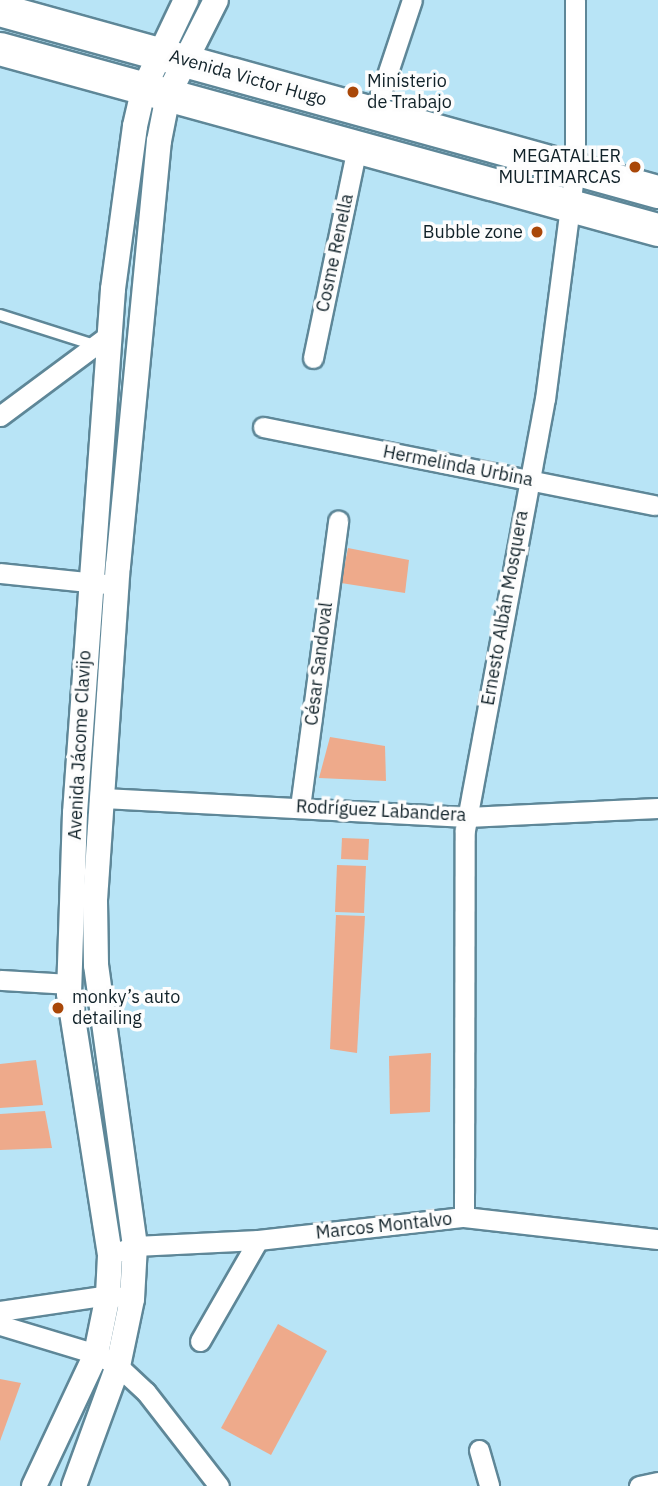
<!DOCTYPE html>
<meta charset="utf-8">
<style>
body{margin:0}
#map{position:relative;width:658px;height:1486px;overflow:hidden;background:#b8e4f6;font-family:"IBM Plex Sans",sans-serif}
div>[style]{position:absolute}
.building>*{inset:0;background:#eeaa8b}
.roads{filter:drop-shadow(2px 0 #5e8798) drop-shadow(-2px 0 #5e8798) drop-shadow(0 2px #5e8798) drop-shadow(0 -2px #5e8798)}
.service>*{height:10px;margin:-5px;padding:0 5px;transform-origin:5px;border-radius:5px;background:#fff}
.minor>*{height:19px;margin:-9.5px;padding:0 9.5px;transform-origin:9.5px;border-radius:9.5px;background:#fff}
.tertiary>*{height:24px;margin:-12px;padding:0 12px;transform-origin:12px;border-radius:12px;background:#fff}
.primary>*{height:32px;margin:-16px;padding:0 16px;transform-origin:16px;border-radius:16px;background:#fff}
.dots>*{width:19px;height:19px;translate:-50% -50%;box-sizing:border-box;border:4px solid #fdfdfd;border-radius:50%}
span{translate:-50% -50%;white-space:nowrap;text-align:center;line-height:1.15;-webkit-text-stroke:7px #fdfdfd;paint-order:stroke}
.street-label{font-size:18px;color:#112229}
.poi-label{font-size:18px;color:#112229}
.left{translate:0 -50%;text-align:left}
.right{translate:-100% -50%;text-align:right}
</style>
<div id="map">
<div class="building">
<div style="clip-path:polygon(348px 548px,409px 560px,405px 593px,341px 583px)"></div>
<div style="clip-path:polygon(330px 737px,385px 746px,386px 781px,319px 778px)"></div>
<div style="clip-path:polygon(342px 838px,369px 839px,368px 860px,341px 859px)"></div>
<div style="clip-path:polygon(337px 865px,366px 866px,364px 913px,335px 912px)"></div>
<div style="clip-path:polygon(336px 915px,365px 916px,357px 1053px,330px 1049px)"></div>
<div style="clip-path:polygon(431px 1053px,430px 1112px,390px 1114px,389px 1056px)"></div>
<div style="clip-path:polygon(36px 1060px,43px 1105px,0 1108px,0 1064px)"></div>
<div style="clip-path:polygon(45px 1111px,52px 1148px,0 1150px,0 1114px)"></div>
<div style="clip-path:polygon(278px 1324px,327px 1351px,271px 1455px,221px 1428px)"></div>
<div style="clip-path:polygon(0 1379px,21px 1383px,0 1441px)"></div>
</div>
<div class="roads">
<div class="service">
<div style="left:0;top:315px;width:99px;rotate:17.7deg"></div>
</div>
<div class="minor">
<div style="left:374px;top:114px;width:120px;rotate:-71.6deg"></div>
<div style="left:313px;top:358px;width:216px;rotate:-78.2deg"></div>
<div style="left:0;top:416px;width:136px;rotate:-36.6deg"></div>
<div style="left:263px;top:427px;width:399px;rotate:11.3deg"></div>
<div style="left:0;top:573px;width:118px;rotate:5.9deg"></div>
<div style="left:103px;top:798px;width:364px;rotate:3deg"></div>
<div style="left:467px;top:817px;width:191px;rotate:-2.7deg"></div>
<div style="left:300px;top:807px;width:289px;rotate:-82.4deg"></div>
<div style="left:0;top:980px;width:69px;rotate:3.3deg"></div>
<div style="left:464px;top:1217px;width:387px;rotate:-89.9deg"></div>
<div style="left:465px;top:830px;width:438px;rotate:-79.5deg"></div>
<div style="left:545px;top:399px;width:233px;rotate:-82.6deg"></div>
<div style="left:575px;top:168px;width:168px;rotate:-90deg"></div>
<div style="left:121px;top:1251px;width:15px;rotate:-20deg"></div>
<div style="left:135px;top:1246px;width:123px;rotate:-2.8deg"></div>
<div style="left:258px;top:1240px;width:207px;rotate:-6.4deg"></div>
<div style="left:464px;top:1217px;width:195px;rotate:6.5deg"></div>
<div style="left:0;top:1311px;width:109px;rotate:-8.4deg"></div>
<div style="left:108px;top:1295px;width:12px;rotate:9deg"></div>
<div style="left:0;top:1325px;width:100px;rotate:16.8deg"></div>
<div style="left:96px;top:1354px;width:25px;rotate:29deg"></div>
<div style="left:118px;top:1366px;width:38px;rotate:43deg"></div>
<div style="left:146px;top:1392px;width:119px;rotate:52.2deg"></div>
<div style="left:200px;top:1341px;width:116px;rotate:-60.1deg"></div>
<div style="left:479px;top:1450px;width:37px;rotate:74deg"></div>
<div style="left:639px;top:1486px;width:19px;rotate:-12deg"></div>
</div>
<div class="tertiary">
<div style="left:34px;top:1486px;width:146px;rotate:-64.8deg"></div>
<div style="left:96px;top:1354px;width:60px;rotate:-78.5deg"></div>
<div style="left:108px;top:1295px;width:40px;rotate:-87.1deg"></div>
<div style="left:110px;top:1255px;width:264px;rotate:-98.9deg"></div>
<div style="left:69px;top:994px;width:181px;rotate:-88.1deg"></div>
<div style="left:75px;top:813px;width:525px;rotate:-85.85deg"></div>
<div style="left:113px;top:289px;width:164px;rotate:-82.3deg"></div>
<div style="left:135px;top:126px;width:39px;rotate:-77deg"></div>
<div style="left:144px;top:88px;width:98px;rotate:-64.5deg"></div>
<div style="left:74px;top:1486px;width:128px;rotate:-69.9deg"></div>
<div style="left:118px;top:1366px;width:68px;rotate:-78.2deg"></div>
<div style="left:132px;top:1299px;width:53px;rotate:-86.8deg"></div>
<div style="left:135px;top:1246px;width:284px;rotate:-97.9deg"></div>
<div style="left:96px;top:965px;width:65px;rotate:-90.9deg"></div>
<div style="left:95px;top:900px;width:335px;rotate:-86.1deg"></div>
<div style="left:118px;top:566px;width:427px;rotate:-84.5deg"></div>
<div style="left:159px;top:141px;width:47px;rotate:-78.9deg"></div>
<div style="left:168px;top:95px;width:106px;rotate:-63.2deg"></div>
</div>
<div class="primary">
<div style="left:0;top:10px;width:683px;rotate:15.46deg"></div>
<div style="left:0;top:49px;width:682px;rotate:15.38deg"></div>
</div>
</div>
<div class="dots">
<div style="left:353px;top:92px;background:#a94708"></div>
<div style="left:635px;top:167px;background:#a94708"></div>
<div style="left:537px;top:232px;background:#a94708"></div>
<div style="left:58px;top:1008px;background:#a94708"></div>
</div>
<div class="street-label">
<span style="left:248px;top:78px;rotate:16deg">Avenida Victor Hugo</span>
<span style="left:335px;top:253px;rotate:-78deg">Cosme Renella</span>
<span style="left:458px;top:466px;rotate:11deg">Hermelinda Urbina</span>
<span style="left:505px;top:608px;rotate:-80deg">Ernesto Albán Mosquera</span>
<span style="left:319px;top:664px;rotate:-83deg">César Sandoval</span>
<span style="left:80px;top:745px;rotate:-87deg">Avenida Jácome Clavijo</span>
<span style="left:381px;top:811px;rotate:3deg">Rodríguez Labandera</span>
<span style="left:384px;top:1226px;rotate:-6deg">Marcos Montalvo</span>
</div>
<div class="poi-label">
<span class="left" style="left:367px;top:92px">Ministerio<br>de Trabajo</span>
<span class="right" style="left:621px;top:167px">MEGATALLER<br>MULTIMARCAS</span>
<span class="right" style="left:523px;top:232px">Bubble zone</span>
<span class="left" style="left:72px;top:1008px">monky’s auto<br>detailing</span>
</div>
</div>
